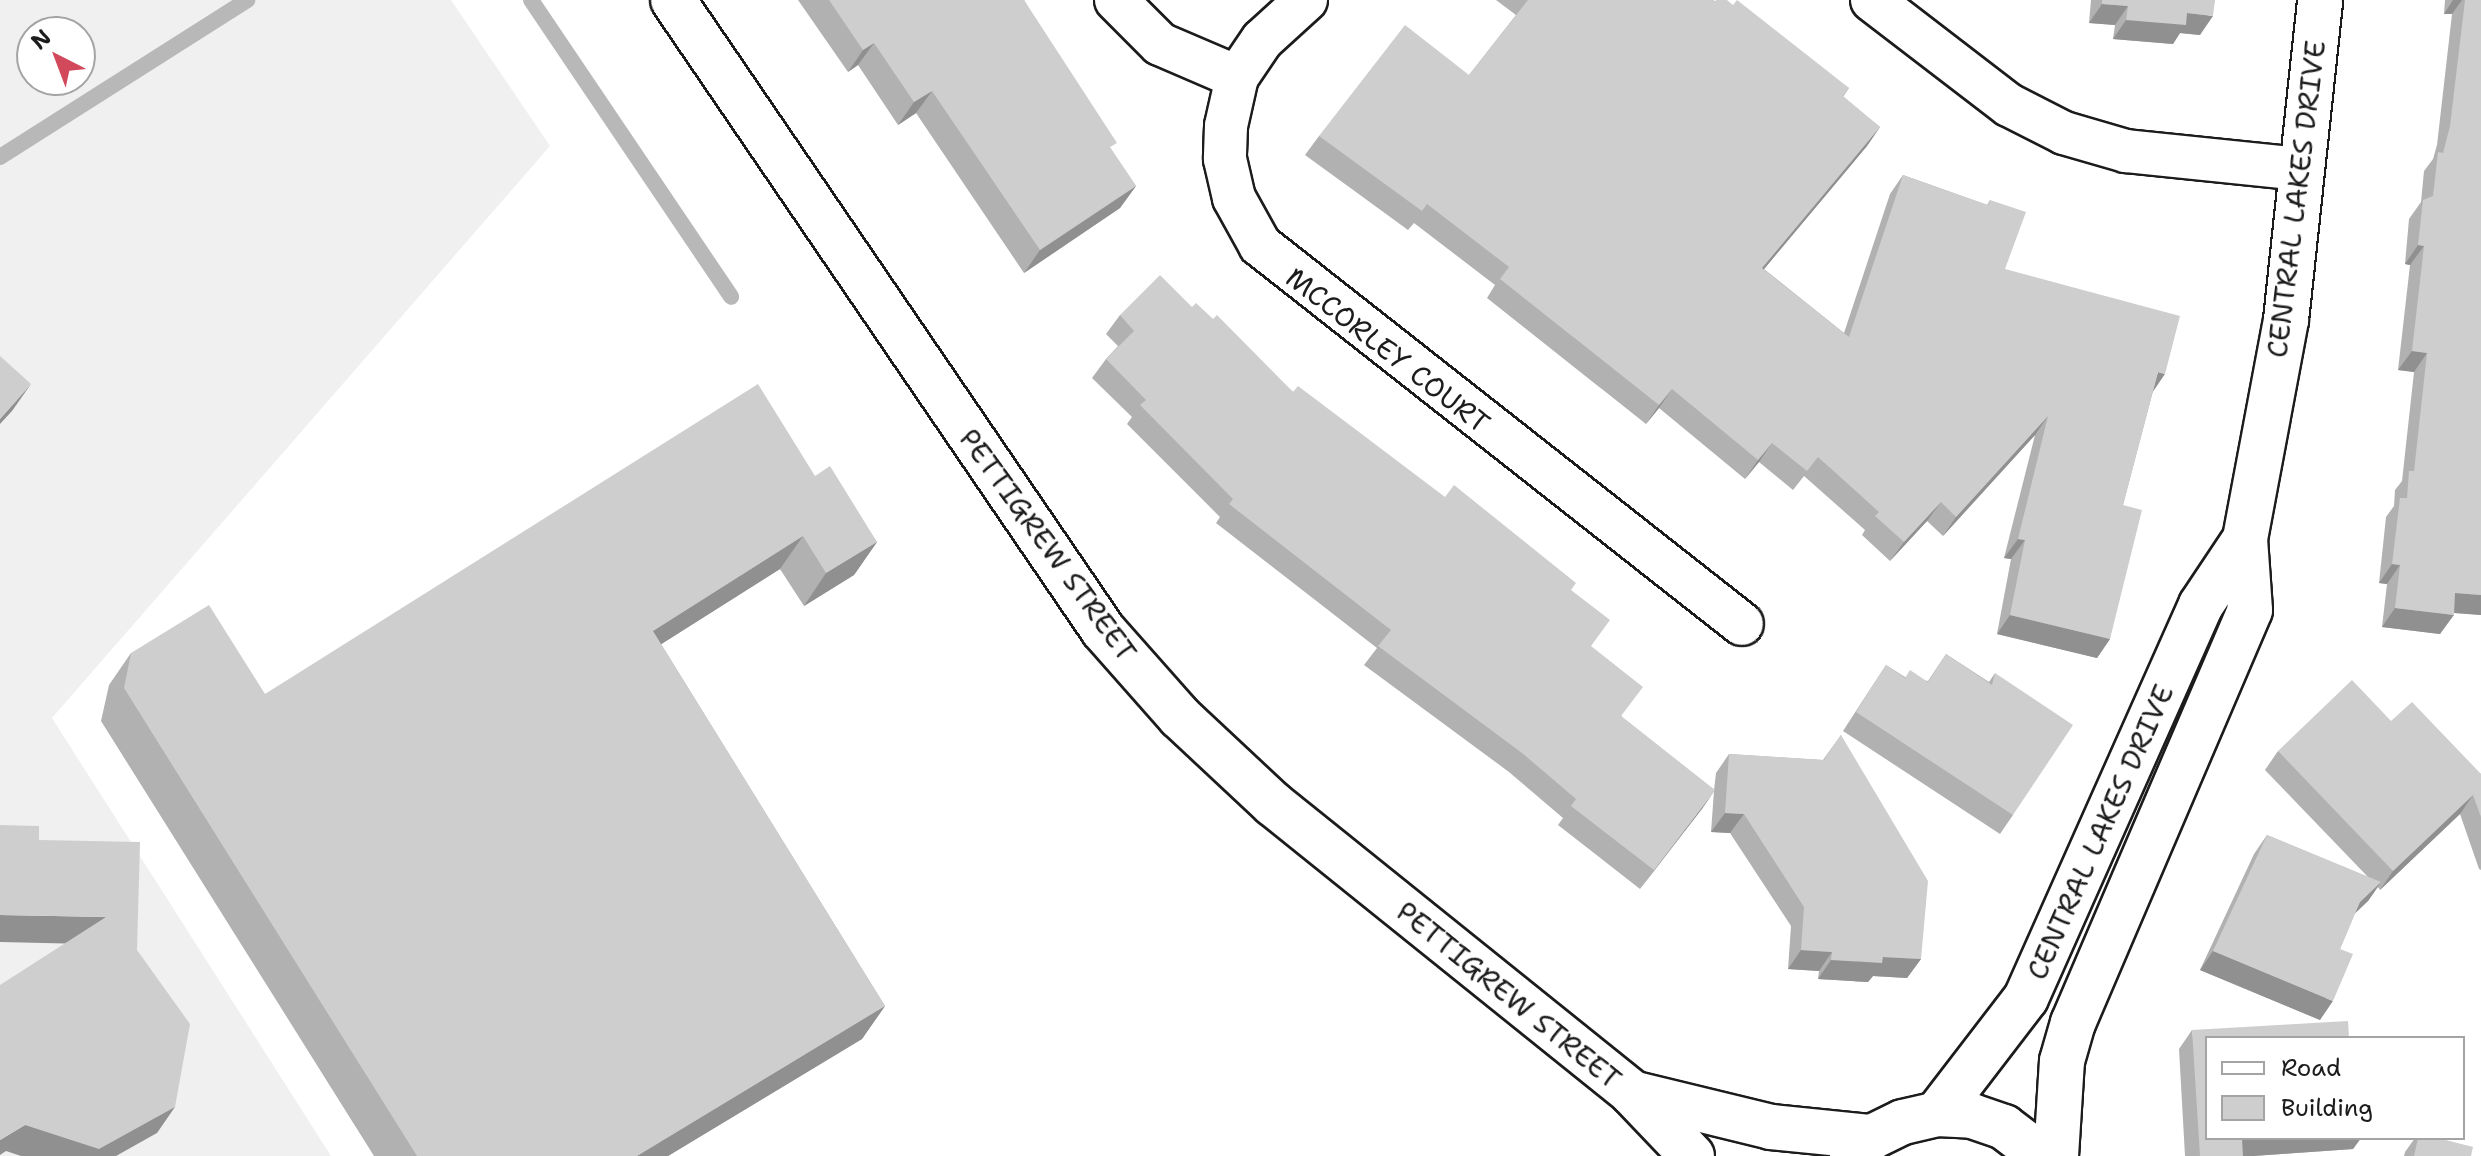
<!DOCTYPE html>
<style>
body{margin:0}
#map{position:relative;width:2481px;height:1156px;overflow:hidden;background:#fff;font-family:"Shantell Sans",sans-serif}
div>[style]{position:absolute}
.built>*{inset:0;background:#f0f0f0}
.stream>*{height:16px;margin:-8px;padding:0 8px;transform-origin:8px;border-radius:8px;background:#b8b8b8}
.roads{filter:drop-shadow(2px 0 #1c1c1c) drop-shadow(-2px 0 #1c1c1c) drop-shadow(0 2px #1c1c1c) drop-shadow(0 -2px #1c1c1c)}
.minor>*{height:42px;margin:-21px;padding:0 21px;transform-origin:21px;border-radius:21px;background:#fff}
.tertiary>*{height:44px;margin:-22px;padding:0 22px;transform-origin:22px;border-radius:22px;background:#fff}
.secondary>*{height:44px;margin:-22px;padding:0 22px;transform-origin:22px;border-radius:22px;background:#fff}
.wall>*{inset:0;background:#b1b1b1}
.shaded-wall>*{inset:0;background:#909090}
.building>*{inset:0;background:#cecece}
span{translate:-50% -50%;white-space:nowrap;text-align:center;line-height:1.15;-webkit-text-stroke:6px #fff;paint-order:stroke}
.street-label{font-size:28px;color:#1c1c1c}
.legend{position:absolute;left:2205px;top:1036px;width:260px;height:104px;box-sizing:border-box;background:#fff;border:2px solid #a4a4a4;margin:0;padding:10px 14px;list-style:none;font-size:24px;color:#1c1c1c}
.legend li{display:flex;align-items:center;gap:16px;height:40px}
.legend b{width:40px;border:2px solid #a4a4a4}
.north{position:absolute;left:16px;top:16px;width:80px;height:80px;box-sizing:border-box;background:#fff;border:2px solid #a4a4a4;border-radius:50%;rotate:318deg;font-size:22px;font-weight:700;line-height:32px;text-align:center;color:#1c1c1c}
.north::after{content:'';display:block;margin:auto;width:28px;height:36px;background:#d1495b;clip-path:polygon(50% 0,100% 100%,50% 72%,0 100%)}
</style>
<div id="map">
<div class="built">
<div style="clip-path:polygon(evenodd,0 0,451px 0,550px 146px,52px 718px,331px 1156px,0 1156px,0 0,32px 32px,80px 32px,80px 80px,32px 80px,32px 32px)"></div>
</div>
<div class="stream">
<div style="left:531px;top:0;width:358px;rotate:56deg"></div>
<div style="left:0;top:157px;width:293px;rotate:-32.4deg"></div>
</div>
<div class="roads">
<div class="minor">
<div style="left:1116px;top:0;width:62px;rotate:45deg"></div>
<div style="left:1160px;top:44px;width:84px;rotate:23.2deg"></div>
<div style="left:1306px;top:0;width:59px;rotate:137.7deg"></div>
<div style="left:1262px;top:40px;width:45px;rotate:124deg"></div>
<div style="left:1237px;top:77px;width:50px;rotate:102.7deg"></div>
<div style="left:1226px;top:126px;width:33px;rotate:92deg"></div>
<div style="left:1225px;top:159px;width:40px;rotate:77deg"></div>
<div style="left:1234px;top:198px;width:54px;rotate:61deg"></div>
<div style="left:1260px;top:245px;width:613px;rotate:38.18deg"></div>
<div style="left:1872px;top:0;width:173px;rotate:37.5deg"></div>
<div style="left:2009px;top:105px;width:62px;rotate:27deg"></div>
<div style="left:2064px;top:133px;width:65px;rotate:16.2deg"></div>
<div style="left:2126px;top:151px;width:175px;rotate:5.9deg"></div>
</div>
<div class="tertiary">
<div style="left:1937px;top:1114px;width:146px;rotate:-52.5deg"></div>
<div style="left:2026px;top:998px;width:430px;rotate:-66deg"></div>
<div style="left:2201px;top:605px;width:79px;rotate:-56.3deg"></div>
<div style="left:2056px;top:1156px;width:95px;rotate:-86.4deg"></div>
<div style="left:2062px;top:1061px;width:40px;rotate:-74deg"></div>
<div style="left:2073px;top:1023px;width:449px;rotate:-66.8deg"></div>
<div style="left:2250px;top:610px;width:71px;rotate:-94deg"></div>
<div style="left:2245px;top:539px;width:223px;rotate:-79.4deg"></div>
<div style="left:2286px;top:320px;width:322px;rotate:-83.9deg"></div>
</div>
<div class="secondary">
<div style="left:673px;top:0;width:763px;rotate:55.68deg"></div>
<div style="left:1103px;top:630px;width:116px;rotate:48.5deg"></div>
<div style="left:1180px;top:717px;width:127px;rotate:43.1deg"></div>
<div style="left:1273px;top:804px;width:461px;rotate:38.8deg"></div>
<div style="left:1632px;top:1093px;width:87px;rotate:46.4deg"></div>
<div style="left:1632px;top:1093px;width:143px;rotate:13.7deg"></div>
<div style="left:1771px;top:1127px;width:101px;rotate:5.7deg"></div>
<div style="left:1852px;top:1156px;width:28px;rotate:-44deg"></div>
<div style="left:1872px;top:1137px;width:34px;rotate:-26deg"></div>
<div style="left:1903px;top:1122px;width:35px;rotate:-13deg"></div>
<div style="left:1937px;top:1114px;width:35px;rotate:3deg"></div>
<div style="left:1972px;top:1116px;width:34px;rotate:19deg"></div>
<div style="left:2004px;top:1127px;width:48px;rotate:37.3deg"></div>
</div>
</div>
<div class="wall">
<div style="clip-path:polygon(798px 0,1024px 0,1112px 151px,1136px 186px,1120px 208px,1024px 273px,916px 113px,898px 125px,858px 65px,848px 72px)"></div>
<div style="clip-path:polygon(1496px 0,1713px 0,1849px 88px,1843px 97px,1880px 127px,1867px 146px,1764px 269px,1844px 333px,1890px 194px,1903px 175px,1987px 205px,1990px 200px,2005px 269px,2153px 391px,2123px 505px,2110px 639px,2097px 658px,1997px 634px,2011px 559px,2004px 558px,2035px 435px,1943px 536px,1927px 521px,1890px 561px,1862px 535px,1865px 530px,1804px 476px,1793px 490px,1759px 462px,1745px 479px,1659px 408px,1646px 424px,1487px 298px,1495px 285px,1414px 223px,1408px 230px,1305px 155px,1319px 136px,1469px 75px,1516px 15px)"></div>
<div style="clip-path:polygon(2091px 0,2215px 0,2200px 35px,2180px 33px,2173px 44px,2113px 39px,2115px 25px,2089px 23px)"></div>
<div style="clip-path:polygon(2445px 0,2481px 0,2481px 615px,2454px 613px,2440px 634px,2382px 627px,2387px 584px,2379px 583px,2386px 517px,2394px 506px,2395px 490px,2402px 481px,2414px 372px,2398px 370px,2410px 265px,2405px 264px,2409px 219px,2421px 202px,2424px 171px,2433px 159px,2437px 145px,2452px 14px,2444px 14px)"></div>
<div style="clip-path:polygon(1192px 307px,1213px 319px,1293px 392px,1571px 590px,1591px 647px,1622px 717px,1714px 790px,1716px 773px,1729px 754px,1823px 760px,1841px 735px,1921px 959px,1907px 978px,1873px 976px,1868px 982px,1818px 979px,1819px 971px,1788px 969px,1791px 926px,1730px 833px,1711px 832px,1714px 791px,1640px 889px,1558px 825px,1563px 818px,1509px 772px,1364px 665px,1377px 648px,1216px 523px,1220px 517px,1127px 424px,1132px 417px,1092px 378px,1106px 359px,1118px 346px,1106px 334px,1120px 315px)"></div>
<div style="clip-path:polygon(815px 476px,877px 542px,854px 575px,804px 606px,780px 569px,661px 644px,885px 1006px,862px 1039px,668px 1156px,374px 1156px,101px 721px,109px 685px,131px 653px,265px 694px)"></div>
<div style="clip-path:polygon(1946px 654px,1989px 682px,1995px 673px,2013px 815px,2000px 834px,1843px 731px,1886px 665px,1905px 677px,1928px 681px)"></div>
<div style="clip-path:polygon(2391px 721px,2481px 774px,2481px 870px,2479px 869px,2460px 814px,2380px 890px,2378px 887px,2368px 901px,2355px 913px,2340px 949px,2320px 1020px,2200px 970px,2254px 854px,2267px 835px,2368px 877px,2265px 770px,2278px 751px)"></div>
<div style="clip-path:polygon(2192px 1030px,2207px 1138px,2361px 1138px,2353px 1149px,2253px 1156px,2185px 1156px,2179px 1049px)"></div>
<div style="clip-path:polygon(2415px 1138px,2438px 1138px,2471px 1156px,2404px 1156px,2405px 1152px)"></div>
</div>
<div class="shaded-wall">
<div style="clip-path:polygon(2453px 0,2462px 0,2452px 14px,2444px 14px)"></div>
<div style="clip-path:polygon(2102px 4px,2128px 6px,2115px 25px,2089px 23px)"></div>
<div style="clip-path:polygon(2187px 13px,2213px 16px,2200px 35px,2180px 33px,2173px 44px,2113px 39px,2126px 20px)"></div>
<div style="clip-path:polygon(874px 43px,858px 65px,848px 72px,863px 50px)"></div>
<div style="clip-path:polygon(932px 91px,916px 113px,898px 125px,914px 102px)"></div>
<div style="clip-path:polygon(1880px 127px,1867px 146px,1749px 287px,1762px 268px)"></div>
<div style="clip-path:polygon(1136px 186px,1120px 208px,1024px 273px,1040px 250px)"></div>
<div style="clip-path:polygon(2418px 245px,2424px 246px,2410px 265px,2405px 264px)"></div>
<div style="clip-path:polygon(2412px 351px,2427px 353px,2414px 372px,2398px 370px)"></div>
<div style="clip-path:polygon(2158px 372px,2165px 374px,2152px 393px)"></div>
<div style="clip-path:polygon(31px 384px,12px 411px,0 424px,0 419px)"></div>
<div style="clip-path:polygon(1672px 389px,1659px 408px,1646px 424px,1659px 405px)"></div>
<div style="clip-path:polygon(2048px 416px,2035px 435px,1943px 536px,1956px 517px)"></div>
<div style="clip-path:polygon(1772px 443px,1759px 462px,1745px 479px,1758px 460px)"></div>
<div style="clip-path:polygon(1941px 502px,1927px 521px,1890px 561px,1904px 542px)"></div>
<div style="clip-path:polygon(803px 536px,780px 569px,630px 664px,653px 631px)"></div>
<div style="clip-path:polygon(2018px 539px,2025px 540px,2011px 559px,2004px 558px)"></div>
<div style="clip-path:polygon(877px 542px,854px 575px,804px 606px,826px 573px)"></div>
<div style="clip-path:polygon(2392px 564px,2400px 565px,2387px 584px,2379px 583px)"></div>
<div style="clip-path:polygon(2455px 593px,2481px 595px,2481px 615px,2442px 612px)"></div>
<div style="clip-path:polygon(2395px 608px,2454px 615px,2440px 634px,2382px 627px)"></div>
<div style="clip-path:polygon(2010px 615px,2110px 639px,2097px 658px,1997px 634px)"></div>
<div style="clip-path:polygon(1715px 790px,1702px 809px,1640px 889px,1654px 870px)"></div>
<div style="clip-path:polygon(2473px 795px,2460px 814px,2380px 890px,2393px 871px)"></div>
<div style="clip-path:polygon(1725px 813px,1744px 814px,1730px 833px,1711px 832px)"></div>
<div style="clip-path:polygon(2381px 882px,2368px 901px,2347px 921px,2360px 902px)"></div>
<div style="clip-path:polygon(0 915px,106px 917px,87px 944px,0 942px)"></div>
<div style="clip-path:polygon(1801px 950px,1832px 952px,1819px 971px,1788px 969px)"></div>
<div style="clip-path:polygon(2213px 951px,2333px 1001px,2320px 1020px,2200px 970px)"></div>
<div style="clip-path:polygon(1883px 957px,1921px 959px,1907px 978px,1873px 976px,1868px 982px,1818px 979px,1831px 960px)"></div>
<div style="clip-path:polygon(885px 1006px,862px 1039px,668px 1156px,637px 1156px)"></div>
<div style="clip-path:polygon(175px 1107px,157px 1133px,116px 1156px,21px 1156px,6px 1151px,0 1155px,0 1140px,25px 1125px)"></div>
<div style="clip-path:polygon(2252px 1138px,2361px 1138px,2353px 1149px,2253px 1156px,2229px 1156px,2242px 1139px)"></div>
</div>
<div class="building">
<div style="clip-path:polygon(829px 0,1024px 0,1117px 143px,1110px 147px,1136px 186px,1040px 250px,932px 91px,914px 102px,874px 43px,863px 50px)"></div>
<div style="clip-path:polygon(1528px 0,1713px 0,1715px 2px,1716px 0,1727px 0,1733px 5px,1737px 0,1849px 88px,1843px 96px,1880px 127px,1762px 268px,1849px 337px,1903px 175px,1988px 205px,1990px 200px,2026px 212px,2005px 269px,2180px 316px,2165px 374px,2158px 372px,2123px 505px,2142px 510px,2110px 639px,2010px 615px,2025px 540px,2018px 539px,2048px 416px,1956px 517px,1941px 502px,1904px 542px,1875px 516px,1879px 512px,1818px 457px,1807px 471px,1772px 443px,1758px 460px,1672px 389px,1659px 405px,1500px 279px,1509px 267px,1427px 204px,1422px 211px,1319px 136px,1405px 25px,1469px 75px)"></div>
<div style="clip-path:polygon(2102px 0,2215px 0,2213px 16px,2187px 13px,2186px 25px,2126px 20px,2128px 6px,2102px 4px)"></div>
<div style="clip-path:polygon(2465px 0,2481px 0,2481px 595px,2455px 593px,2454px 615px,2395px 608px,2400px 565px,2392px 564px,2400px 498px,2407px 498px,2409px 471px,2414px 471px,2427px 353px,2412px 351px,2424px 246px,2418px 245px,2423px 200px,2433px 196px,2438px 152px,2443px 153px,2450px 126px)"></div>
<div style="clip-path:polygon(1160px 275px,1192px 307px,1196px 303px,1213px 319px,1217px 315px,1293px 392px,1298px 386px,1445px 497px,1454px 485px,1576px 583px,1571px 590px,1610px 620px,1591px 646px,1643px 687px,1621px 716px,1715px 790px,1654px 870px,1571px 806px,1576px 799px,1522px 753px,1378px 646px,1391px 630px,1229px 504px,1233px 499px,1140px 405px,1146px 400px,1106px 359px,1134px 331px,1120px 315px)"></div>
<div style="clip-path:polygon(0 356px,31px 384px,0 419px)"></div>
<div style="clip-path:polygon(758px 384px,815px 476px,830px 466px,877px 542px,826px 573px,803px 536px,653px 631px,885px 1006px,637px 1156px,417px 1156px,124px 688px,131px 653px,209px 605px,265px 694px)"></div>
<div style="clip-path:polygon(1946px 654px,1992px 685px,1995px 673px,2073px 725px,2013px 815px,1856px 712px,1886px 665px,1905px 678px,1910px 670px,1928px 682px)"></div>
<div style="clip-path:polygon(2352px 680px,2391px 721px,2412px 702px,2481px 774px,2481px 817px,2473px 795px,2393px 871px,2278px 751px)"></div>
<div style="clip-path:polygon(1841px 735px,1928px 881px,1921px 959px,1883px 957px,1882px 963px,1831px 960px,1832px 952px,1801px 950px,1804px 907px,1744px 814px,1725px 813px,1729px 754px,1824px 760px)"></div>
<div style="clip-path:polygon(0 825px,39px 826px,39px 840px,140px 842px,137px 950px,190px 1024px,175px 1107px,99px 1149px,25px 1125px,0 1140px,0 985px,106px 917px,0 915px)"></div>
<div style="clip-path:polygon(2267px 835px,2381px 882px,2360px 902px,2340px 949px,2353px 954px,2333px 1001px,2213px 951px)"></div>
<div style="clip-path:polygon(2348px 1021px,2349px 1038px,2207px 1038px,2207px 1138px,2252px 1138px,2242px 1139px,2243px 1156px,2200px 1156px,2192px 1030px)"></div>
<div style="clip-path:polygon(2418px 1138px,2438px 1138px,2473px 1147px,2471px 1156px,2414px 1156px)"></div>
</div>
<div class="street-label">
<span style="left:2296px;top:199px;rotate:-83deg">CENTRAL LAKES DRIVE</span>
<span style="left:1388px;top:350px;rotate:38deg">MCCORLEY COURT</span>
<span style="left:1048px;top:545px;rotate:54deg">PETTIGREW STREET</span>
<span style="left:2100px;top:832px;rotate:-66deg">CENTRAL LAKES DRIVE</span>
<span style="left:1509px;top:995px;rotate:39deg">PETTIGREW STREET</span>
</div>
<ul class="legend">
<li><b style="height:10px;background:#fff"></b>Road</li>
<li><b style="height:22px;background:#cecece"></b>Building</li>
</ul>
<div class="north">N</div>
</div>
